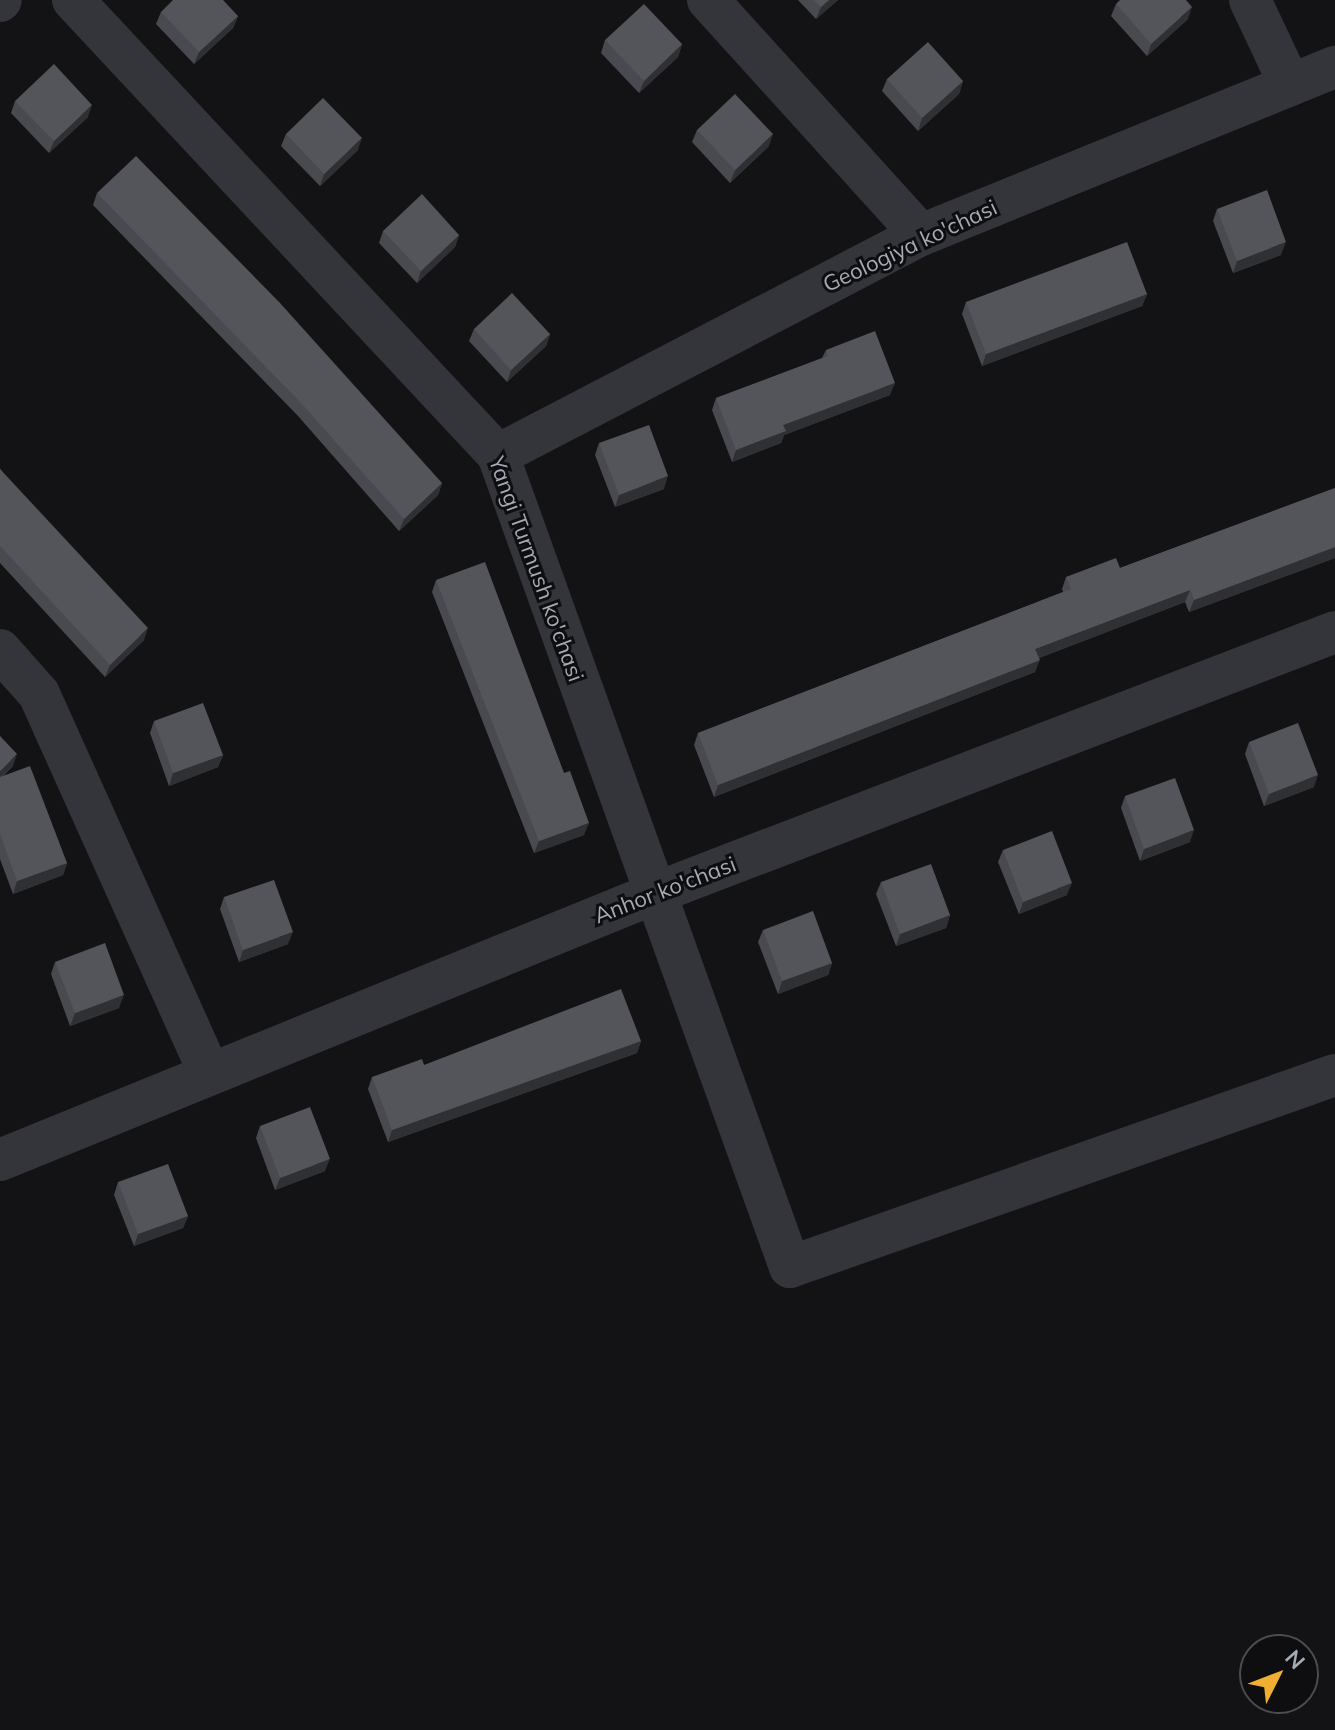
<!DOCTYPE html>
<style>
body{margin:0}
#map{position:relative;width:1335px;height:1730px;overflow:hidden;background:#131315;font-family:Mulish,sans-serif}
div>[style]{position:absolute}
.street>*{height:42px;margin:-21px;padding:0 21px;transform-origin:21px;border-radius:21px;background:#34353a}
.wall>*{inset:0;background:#494a50}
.shaded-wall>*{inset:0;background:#2f3034}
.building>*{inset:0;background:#53555b}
span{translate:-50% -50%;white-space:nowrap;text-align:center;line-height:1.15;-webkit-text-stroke:6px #0e0e10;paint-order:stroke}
.street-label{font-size:22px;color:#a5aab5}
.north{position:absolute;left:1239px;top:1634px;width:80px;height:80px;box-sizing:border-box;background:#0e0e10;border:2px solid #4a4c52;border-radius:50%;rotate:48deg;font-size:22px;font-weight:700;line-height:32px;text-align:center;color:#a5aab5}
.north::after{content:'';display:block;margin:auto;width:28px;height:36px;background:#eeaf33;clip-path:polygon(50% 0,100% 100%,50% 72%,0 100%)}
</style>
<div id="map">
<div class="street">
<div style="left:73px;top:0;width:623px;rotate:46.95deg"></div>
<div style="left:498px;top:455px;width:863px;rotate:70.22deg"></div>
<div style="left:790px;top:1267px;width:578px;rotate:-19.41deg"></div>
<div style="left:708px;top:0;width:317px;rotate:47.8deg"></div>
<div style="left:1250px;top:0;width:94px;rotate:64.8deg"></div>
<div style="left:0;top:1px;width:1px;rotate:-45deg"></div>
<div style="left:498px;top:455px;width:477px;rotate:-27.5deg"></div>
<div style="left:921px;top:235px;width:447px;rotate:-22.1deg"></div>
<div style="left:0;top:650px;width:59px;rotate:48.4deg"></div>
<div style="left:39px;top:694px;width:417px;rotate:65.8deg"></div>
<div style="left:0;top:1160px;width:705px;rotate:-22.16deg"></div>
<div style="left:653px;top:894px;width:731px;rotate:-21.01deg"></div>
</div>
<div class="wall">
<div style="clip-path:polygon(798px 0,838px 0,816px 19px)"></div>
<div style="clip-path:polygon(1116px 4px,1188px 19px,1147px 56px,1111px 16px)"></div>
<div style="clip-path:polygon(161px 12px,238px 16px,233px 28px,194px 64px,156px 24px)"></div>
<div style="clip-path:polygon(605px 40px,682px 44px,678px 57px,639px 93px,601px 53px)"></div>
<div style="clip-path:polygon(887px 79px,963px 81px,959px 94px,918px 131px,882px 91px)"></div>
<div style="clip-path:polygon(15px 101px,88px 117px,49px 153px,11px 113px)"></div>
<div style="clip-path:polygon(697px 130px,769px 146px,730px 183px,692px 142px)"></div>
<div style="clip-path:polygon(286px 134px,358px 150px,320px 186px,281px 146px)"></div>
<div style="clip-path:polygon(97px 193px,442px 483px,438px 495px,399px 531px,298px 416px,93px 205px)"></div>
<div style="clip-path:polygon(1217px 209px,1281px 255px,1233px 273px,1213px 221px)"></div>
<div style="clip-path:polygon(383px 231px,459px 235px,455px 247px,417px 283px,379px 243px)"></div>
<div style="clip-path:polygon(1147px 294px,1142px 306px,982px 366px,962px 314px,966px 302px)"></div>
<div style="clip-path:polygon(474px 329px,550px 334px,546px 346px,507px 382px,469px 341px)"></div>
<div style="clip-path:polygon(826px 350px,890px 395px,784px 435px,781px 443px,732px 462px,712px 410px,716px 398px,822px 358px)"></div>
<div style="clip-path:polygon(599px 443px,664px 489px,615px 507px,595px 455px)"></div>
<div style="clip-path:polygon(0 469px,144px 640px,105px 677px,0 563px)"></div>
<div style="clip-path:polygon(1335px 488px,1335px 558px,1189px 612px,1185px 602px,1039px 658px,1035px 672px,714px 797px,694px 745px,698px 733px,1063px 592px,1062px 589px,1066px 577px,1120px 568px)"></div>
<div style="clip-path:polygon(436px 580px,564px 773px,584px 835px,534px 853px,432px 592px)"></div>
<div style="clip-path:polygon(154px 721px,223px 755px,218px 767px,169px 786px,150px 733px)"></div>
<div style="clip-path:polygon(0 736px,13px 766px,2px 777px,67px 863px,63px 875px,13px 894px,0 859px)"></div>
<div style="clip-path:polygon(1249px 742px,1314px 787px,1264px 806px,1245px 754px)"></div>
<div style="clip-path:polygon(1125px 796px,1190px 842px,1140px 861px,1121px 808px)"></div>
<div style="clip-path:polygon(1003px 850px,1067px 895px,1019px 914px,998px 862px)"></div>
<div style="clip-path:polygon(881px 882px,950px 915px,946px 928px,896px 946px,876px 894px)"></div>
<div style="clip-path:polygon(224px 897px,288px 944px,239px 962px,220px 909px)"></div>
<div style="clip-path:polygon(763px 930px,832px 963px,828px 975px,778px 994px,758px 942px)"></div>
<div style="clip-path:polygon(55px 962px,119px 1008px,70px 1026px,51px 974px)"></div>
<div style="clip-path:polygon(641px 1041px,637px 1053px,388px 1142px,368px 1089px,372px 1077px,424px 1065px)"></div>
<div style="clip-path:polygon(260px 1126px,325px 1171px,275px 1190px,256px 1138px)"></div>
<div style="clip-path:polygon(118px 1182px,188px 1216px,183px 1228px,134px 1246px,114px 1195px)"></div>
</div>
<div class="shaded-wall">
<div style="clip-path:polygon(829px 0,838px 0,816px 19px,821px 7px)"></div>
<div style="clip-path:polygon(1192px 7px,1188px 19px,1147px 56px,1151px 44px)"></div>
<div style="clip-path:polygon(238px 16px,233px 28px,194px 64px,199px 52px)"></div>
<div style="clip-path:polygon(682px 44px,678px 57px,639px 93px,644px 81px)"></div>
<div style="clip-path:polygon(963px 81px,959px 94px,918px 131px,922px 118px)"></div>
<div style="clip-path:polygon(92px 105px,88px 117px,49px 153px,54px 141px)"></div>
<div style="clip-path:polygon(773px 134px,769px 146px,730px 183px,735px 170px)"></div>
<div style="clip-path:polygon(362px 138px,358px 150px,320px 186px,324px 174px)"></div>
<div style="clip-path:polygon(459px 235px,455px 247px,417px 283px,421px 271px)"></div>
<div style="clip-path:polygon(1286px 242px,1281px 255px,1233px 273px,1237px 261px)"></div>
<div style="clip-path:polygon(1147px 294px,1142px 306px,982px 366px,986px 354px)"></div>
<div style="clip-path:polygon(550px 334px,546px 346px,507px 382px,511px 370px)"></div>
<div style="clip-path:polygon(895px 383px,890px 395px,784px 435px,781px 443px,732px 462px,736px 450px,783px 425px)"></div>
<div style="clip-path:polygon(668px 476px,664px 489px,615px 507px,619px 495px)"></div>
<div style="clip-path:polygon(442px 483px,438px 495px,399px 531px,404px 519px)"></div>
<div style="clip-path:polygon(1335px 547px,1335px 558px,1189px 612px,1194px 600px)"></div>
<div style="clip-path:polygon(1190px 590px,1185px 602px,1031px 661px,1035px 649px)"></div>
<div style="clip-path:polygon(148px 628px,144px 640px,105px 677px,110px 665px)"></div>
<div style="clip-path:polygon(1040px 660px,1035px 672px,714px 797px,718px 785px)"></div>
<div style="clip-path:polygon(17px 754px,13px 766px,0 778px,0 771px)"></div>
<div style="clip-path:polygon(223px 755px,218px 767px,169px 786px,173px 773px)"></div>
<div style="clip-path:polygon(1318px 775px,1314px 787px,1264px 806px,1269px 794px)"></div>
<div style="clip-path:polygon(589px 823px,584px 835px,534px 853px,539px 841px)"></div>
<div style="clip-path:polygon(1194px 830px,1190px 842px,1140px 861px,1144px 849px)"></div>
<div style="clip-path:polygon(67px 863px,63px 875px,13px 894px,17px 881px)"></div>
<div style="clip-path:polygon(1072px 883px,1067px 895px,1019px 914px,1023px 902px)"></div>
<div style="clip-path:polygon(950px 915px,946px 928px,896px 946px,900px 934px)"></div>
<div style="clip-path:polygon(293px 932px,288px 944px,239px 962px,243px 950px)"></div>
<div style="clip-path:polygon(832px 963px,828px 975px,778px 994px,782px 981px)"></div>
<div style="clip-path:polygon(124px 995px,119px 1008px,70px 1026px,75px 1013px)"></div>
<div style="clip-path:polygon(641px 1041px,637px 1053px,388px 1142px,392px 1130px)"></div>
<div style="clip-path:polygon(330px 1159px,325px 1171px,275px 1190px,280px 1178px)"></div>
<div style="clip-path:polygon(188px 1216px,183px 1228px,134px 1246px,138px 1234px)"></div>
</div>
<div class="building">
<div style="clip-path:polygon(173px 0,223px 0,238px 16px,199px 52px,161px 12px)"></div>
<div style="clip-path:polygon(814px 0,829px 0,821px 7px)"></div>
<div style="clip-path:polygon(1120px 0,1186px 0,1192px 7px,1151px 44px,1116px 4px)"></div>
<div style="clip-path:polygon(644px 4px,682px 44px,644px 81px,605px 40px)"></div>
<div style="clip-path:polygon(928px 42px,963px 81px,922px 118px,887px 79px)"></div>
<div style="clip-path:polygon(54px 64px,92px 105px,54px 141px,15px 101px)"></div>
<div style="clip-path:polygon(735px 94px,773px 134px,735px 170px,697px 130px)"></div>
<div style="clip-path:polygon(323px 98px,362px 138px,324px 174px,286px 134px)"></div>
<div style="clip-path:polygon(136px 156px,280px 303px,442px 483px,404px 519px,302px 404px,97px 193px)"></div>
<div style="clip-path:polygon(1267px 190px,1286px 242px,1237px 261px,1217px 209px)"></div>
<div style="clip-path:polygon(422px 194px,459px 235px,421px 271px,383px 231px)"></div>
<div style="clip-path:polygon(1127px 242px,1147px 294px,986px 354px,966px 302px)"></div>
<div style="clip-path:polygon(512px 293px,550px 334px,511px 370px,474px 329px)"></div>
<div style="clip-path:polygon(875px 331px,895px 383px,783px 425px,786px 431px,736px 450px,716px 398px,828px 356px,826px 350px)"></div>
<div style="clip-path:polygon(649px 425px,668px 476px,619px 495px,599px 443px)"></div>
<div style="clip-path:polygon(0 469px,148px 628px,110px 665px,0 546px)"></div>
<div style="clip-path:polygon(1335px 488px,1335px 547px,1194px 600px,1190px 590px,1035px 649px,1040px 660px,718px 785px,698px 733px,1071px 589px,1066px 577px,1116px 558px,1120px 568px)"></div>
<div style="clip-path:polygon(485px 562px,564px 773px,570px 771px,589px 823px,539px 841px,436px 580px)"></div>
<div style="clip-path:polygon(203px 703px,223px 755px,173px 773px,154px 721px)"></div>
<div style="clip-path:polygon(1298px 723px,1318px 775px,1269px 794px,1249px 742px)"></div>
<div style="clip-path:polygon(0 736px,17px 754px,0 771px)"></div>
<div style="clip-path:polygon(30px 766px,67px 863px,17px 881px,0 834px,0 777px)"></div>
<div style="clip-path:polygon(1175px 778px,1194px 830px,1144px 849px,1125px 796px)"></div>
<div style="clip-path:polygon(1052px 831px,1072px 883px,1023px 902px,1003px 850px)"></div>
<div style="clip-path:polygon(931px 864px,950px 915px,900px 934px,881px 882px)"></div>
<div style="clip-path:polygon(274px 880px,293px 932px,243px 950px,224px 897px)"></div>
<div style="clip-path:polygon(813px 911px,832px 963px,782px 981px,763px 930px)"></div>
<div style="clip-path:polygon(105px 943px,124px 995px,75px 1013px,55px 962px)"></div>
<div style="clip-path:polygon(621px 989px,641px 1041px,392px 1130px,372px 1077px,422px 1059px,424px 1065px)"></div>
<div style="clip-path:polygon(310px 1107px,330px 1159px,280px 1178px,260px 1126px)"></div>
<div style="clip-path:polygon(168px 1164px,188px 1216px,138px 1234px,118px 1182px)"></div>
</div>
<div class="street-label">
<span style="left:910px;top:246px;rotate:-25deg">Geologiya ko'chasi</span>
<span style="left:536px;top:569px;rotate:70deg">Yangi Turmush ko'chasi</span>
<span style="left:665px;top:890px;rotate:-21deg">Anhor ko'chasi</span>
</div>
<div class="north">N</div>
</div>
